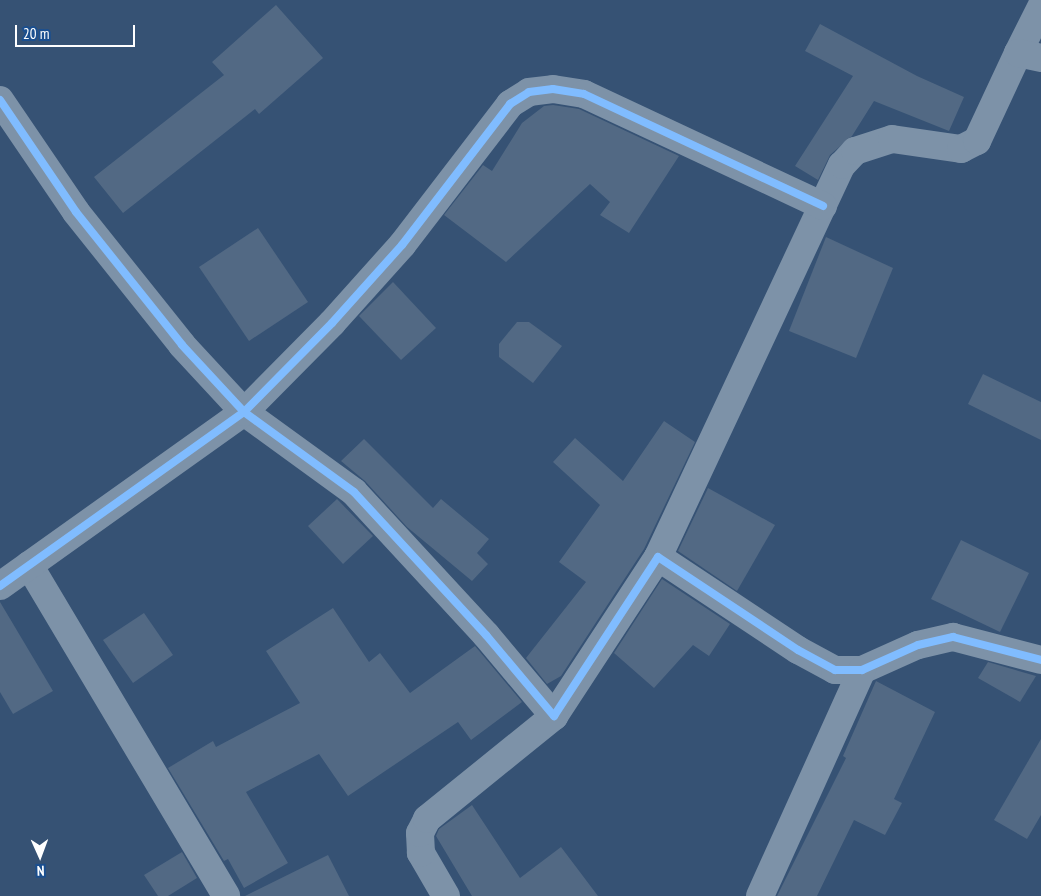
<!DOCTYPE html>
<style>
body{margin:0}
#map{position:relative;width:1041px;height:896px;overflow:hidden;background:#365274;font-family:"PT Sans Narrow",sans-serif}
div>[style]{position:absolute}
.building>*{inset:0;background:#526984}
.street>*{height:28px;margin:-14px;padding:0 14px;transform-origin:14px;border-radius:14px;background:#7d92a8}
.cycleway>*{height:8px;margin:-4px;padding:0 4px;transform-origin:4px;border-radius:4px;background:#80bcff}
span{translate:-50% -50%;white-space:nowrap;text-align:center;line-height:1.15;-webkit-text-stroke:4.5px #1b4f8f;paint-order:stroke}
.north{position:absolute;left:15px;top:831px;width:50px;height:50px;-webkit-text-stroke:4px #1b4f8f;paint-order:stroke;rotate:178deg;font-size:14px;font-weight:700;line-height:20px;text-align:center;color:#fff}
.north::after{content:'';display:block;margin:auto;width:18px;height:22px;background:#fff;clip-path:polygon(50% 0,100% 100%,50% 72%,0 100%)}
.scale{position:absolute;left:15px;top:25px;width:120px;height:22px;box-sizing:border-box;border:2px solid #fff;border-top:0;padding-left:6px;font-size:15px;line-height:18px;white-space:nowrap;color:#fff;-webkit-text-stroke:4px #1b4f8f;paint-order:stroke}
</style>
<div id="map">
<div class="building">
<div style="clip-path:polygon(276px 5px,323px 58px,259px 114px,255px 109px,123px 213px,94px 177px,224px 75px,212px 62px)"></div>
<div style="clip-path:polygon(820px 24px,917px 76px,964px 97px,949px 131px,874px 101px,852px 136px,830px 155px,818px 180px,795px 166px,853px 76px,805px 51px)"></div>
<div style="clip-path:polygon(553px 105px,579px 109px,679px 156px,629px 233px,600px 215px,610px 202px,590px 184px,506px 262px,444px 215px,483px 165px,492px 171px,522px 123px,544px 106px)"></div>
<div style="clip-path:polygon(258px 228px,308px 302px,249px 341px,199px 267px)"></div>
<div style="clip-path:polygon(826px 237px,893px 268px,856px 358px,789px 331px)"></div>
<div style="clip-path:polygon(393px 282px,436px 328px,401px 360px,359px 316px)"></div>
<div style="clip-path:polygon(517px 322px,529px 322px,562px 346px,533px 383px,499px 357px,499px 344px)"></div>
<div style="clip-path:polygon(983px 374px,1041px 402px,1041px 440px,968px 404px)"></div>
<div style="clip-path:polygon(664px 421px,695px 442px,644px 549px,561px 676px,547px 684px,526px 658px,586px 582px,559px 562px,600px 505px,553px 462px,575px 438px,623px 481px)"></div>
<div style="clip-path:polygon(364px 439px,433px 508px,441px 499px,489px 539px,477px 553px,488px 564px,472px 581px,407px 527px,365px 481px,341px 461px)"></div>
<div style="clip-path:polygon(708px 488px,775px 525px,737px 591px,678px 551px)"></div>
<div style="clip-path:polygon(337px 499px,373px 536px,343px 564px,308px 526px)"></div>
<div style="clip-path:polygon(961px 540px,1029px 573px,1000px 632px,931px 599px)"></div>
<div style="clip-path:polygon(662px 579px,730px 624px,709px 656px,693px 645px,654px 688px,614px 653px)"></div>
<div style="clip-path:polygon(0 602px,53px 691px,13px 714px,0 692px)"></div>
<div style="clip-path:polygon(333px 608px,369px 662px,380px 653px,410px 693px,475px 646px,522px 702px,471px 740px,458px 722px,348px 796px,319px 754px,246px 792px,288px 863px,244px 888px,228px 859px,224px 861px,168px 768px,213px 741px,216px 747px,300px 703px,266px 651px)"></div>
<div style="clip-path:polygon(144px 613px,173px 655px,133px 683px,103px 640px)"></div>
<div style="clip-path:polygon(988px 662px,1036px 676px,1020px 702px,978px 678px)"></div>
<div style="clip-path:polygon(876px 681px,935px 712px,894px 799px,902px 803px,885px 835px,854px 820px,817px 896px,777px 896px,846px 758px,843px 756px)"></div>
<div style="clip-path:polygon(1041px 739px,1041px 815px,1027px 839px,994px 820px)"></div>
<div style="clip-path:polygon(472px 805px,520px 878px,561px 847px,598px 896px,472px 896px,436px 836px,439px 829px)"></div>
<div style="clip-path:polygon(182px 852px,197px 878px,168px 896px,158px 896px,144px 875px)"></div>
<div style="clip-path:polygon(328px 855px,349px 896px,245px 896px)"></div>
</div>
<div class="street">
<div style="left:1018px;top:53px;width:51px;rotate:-63.4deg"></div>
<div style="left:0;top:100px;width:135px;rotate:55.8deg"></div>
<div style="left:76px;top:212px;width:170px;rotate:51.4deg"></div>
<div style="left:182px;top:345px;width:91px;rotate:47.2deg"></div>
<div style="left:244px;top:412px;width:136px;rotate:36deg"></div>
<div style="left:354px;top:492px;width:195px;rotate:47.3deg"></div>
<div style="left:486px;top:635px;width:106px;rotate:50deg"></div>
<div style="left:554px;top:716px;width:190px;rotate:-56.8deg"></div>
<div style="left:658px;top:557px;width:168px;rotate:33.6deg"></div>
<div style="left:798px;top:650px;width:42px;rotate:28.4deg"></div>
<div style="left:835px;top:670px;width:27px"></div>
<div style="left:862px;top:670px;width:61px;rotate:-24.1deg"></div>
<div style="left:918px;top:645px;width:36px;rotate:-13deg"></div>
<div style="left:953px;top:637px;width:91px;rotate:14.6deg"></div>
<div style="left:658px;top:557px;width:433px;rotate:-64.9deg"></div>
<div style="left:842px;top:165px;width:19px;rotate:-47deg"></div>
<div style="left:855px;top:151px;width:39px;rotate:-18deg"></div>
<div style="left:892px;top:139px;width:70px;rotate:8.2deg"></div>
<div style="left:961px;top:149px;width:18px;rotate:-27deg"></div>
<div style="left:977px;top:141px;width:97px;rotate:-65deg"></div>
<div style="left:1018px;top:53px;width:24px;rotate:12deg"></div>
<div style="left:29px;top:565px;width:385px;rotate:59.2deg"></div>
<div style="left:0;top:586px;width:300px;rotate:-35.5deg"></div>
<div style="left:244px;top:412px;width:125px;rotate:-45.3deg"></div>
<div style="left:332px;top:323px;width:105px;rotate:-48.1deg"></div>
<div style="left:402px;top:245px;width:178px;rotate:-52.5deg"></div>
<div style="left:510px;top:104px;width:22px;rotate:-32deg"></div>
<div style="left:529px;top:92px;width:24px;rotate:-7deg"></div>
<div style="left:553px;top:89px;width:31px;rotate:9deg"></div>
<div style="left:584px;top:94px;width:264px;rotate:25.1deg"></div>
<div style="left:446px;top:896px;width:50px;rotate:-120.2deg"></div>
<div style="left:421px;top:853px;width:20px;rotate:-93deg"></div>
<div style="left:420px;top:833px;width:16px;rotate:-63deg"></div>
<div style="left:427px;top:819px;width:164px;rotate:-39deg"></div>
<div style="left:760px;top:896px;width:248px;rotate:-65.7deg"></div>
</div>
<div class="cycleway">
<div style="left:0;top:100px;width:135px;rotate:55.8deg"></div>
<div style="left:76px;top:212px;width:170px;rotate:51.4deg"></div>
<div style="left:182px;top:345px;width:91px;rotate:47.2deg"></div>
<div style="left:244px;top:412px;width:136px;rotate:36deg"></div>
<div style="left:354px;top:492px;width:195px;rotate:47.3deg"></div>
<div style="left:486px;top:635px;width:106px;rotate:50deg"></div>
<div style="left:554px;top:716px;width:190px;rotate:-56.8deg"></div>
<div style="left:658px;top:557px;width:168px;rotate:33.6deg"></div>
<div style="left:798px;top:650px;width:42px;rotate:28.4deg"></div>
<div style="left:835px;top:670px;width:27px"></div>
<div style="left:862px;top:670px;width:61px;rotate:-24.1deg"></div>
<div style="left:918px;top:645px;width:36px;rotate:-13deg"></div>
<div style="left:953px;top:637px;width:91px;rotate:14.6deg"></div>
<div style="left:0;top:586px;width:300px;rotate:-35.5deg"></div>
<div style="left:244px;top:412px;width:125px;rotate:-45.3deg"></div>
<div style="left:332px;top:323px;width:105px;rotate:-48.1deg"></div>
<div style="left:402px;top:245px;width:178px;rotate:-52.5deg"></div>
<div style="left:510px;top:104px;width:22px;rotate:-32deg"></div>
<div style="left:529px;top:92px;width:24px;rotate:-7deg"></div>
<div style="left:553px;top:89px;width:31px;rotate:9deg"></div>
<div style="left:584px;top:94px;width:264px;rotate:25.1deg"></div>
</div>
<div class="north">N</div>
<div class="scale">20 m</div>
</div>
